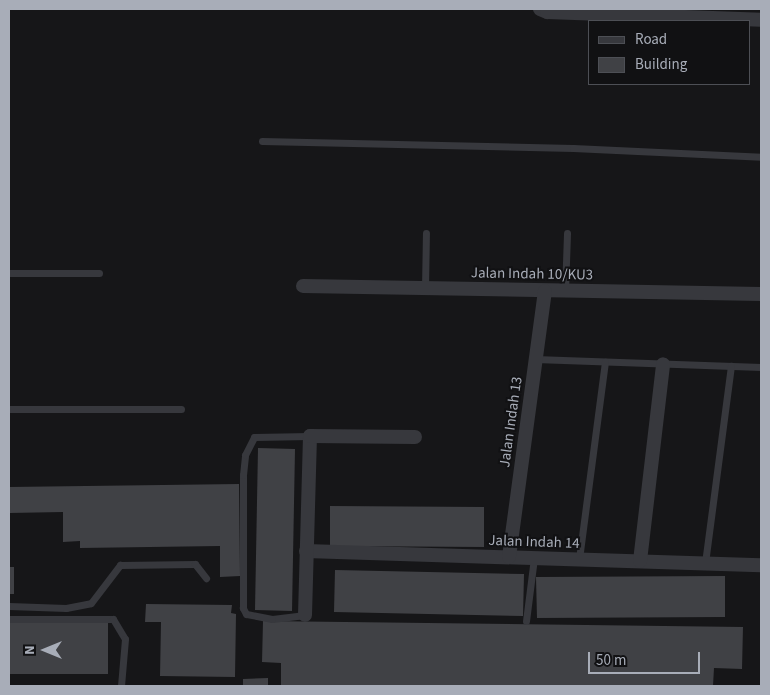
<!DOCTYPE html>
<style>
body{margin:0}
#map{position:relative;width:770px;height:695px;overflow:hidden;background:#161618;font-family:"Source Sans 3",sans-serif}
div>[style]{position:absolute}
.building>*{inset:0;background:#404145}
.service>*{height:7px;margin:-3.5px;padding:0 3.5px;transform-origin:3.5px;border-radius:3.5px;background:#37383d}
.minor>*{height:14px;margin:-7px;padding:0 7px;transform-origin:7px;border-radius:7px;background:#37383d}
span{translate:-50% -50%;white-space:nowrap;text-align:center;line-height:1.15;-webkit-text-stroke:4px #111113;paint-order:stroke}
.street-label{font-size:15px;color:#a8adb8}
.frame{position:absolute;inset:0;border:10px solid #a8adb8;pointer-events:none}
.legend{position:absolute;left:588px;top:20px;width:162px;height:65px;box-sizing:border-box;background:#111113;border:1px solid #4d4f55;margin:0;padding:6px 9px;list-style:none;font-size:15px;color:#a8adb8}
.legend li{display:flex;align-items:center;gap:10px;height:25px}
.legend b{width:25px;border:1px solid #4d4f55}
.north{position:absolute;left:20px;top:625px;width:50px;height:50px;-webkit-text-stroke:4px #111113;paint-order:stroke;rotate:270deg;font-size:14px;font-weight:700;line-height:20px;text-align:center;color:#a8adb8}
.north::after{content:'';display:block;margin:auto;width:18px;height:22px;background:#a8adb8;clip-path:polygon(50% 0,100% 100%,50% 72%,0 100%)}
.scale{position:absolute;left:588px;top:652px;width:112px;height:22px;box-sizing:border-box;border:2px solid #a8adb8;border-top:0;padding-left:6px;font-size:15px;line-height:18px;white-space:nowrap;color:#a8adb8;-webkit-text-stroke:4px #111113;paint-order:stroke}
</style>
<div id="map">
<div class="building">
<div style="clip-path:polygon(258px 448px,295px 449px,292px 611px,255px 610px)"></div>
<div style="clip-path:polygon(239px 484px,240px 576px,220px 577px,220px 546px,80px 548px,80px 541px,63px 542px,63px 512px,9px 513px,9px 487px)"></div>
<div style="clip-path:polygon(330px 506px,484px 507px,484px 547px,330px 546px)"></div>
<div style="clip-path:polygon(9px 567px,14px 567px,14px 594px,9px 594px)"></div>
<div style="clip-path:polygon(335px 570px,524px 574px,523px 616px,334px 612px)"></div>
<div style="clip-path:polygon(725px 576px,725px 617px,537px 618px,536px 577px)"></div>
<div style="clip-path:polygon(146px 604px,232px 605px,231px 613px,236px 614px,235px 677px,160px 676px,161px 622px,145px 622px)"></div>
<div style="clip-path:polygon(263px 621px,743px 627px,742px 669px,714px 668px,713px 686px,281px 686px,281px 663px,262px 662px)"></div>
<div style="clip-path:polygon(9px 623px,108px 623px,108px 674px,9px 674px)"></div>
<div style="clip-path:polygon(268px 678px,268px 686px,243px 686px,243px 679px)"></div>
</div>
<div class="service">
<div style="left:262px;top:141px;width:311px;rotate:1.3deg"></div>
<div style="left:573px;top:148px;width:188px;rotate:2.7deg"></div>
<div style="left:9px;top:273px;width:90px"></div>
<div style="left:425px;top:288px;width:55px;rotate:-89deg"></div>
<div style="left:565px;top:291px;width:58px;rotate:-88deg"></div>
<div style="left:535px;top:359px;width:226px;rotate:2deg"></div>
<div style="left:9px;top:409px;width:172px"></div>
<div style="left:579px;top:559px;width:199px;rotate:-82.5deg"></div>
<div style="left:705px;top:563px;width:199px;rotate:-82.5deg"></div>
<div style="left:9px;top:606px;width:57px;rotate:2deg"></div>
<div style="left:66px;top:608px;width:25px;rotate:-11deg"></div>
<div style="left:91px;top:603px;width:48px;rotate:-52.7deg"></div>
<div style="left:120px;top:565px;width:75px;rotate:-0.8deg"></div>
<div style="left:195px;top:564px;width:18px;rotate:52deg"></div>
<div style="left:305px;top:615px;width:33px;rotate:173deg"></div>
<div style="left:272px;top:619px;width:26px;rotate:-169deg"></div>
<div style="left:246px;top:614px;width:7px;rotate:-117deg"></div>
<div style="left:243px;top:608px;width:133px;rotate:-90deg"></div>
<div style="left:243px;top:475px;width:20px;rotate:-84deg"></div>
<div style="left:245px;top:455px;width:20px;rotate:-63deg"></div>
<div style="left:254px;top:437px;width:56px;rotate:-1deg"></div>
<div style="left:9px;top:619px;width:104px"></div>
<div style="left:113px;top:619px;width:23px;rotate:59deg"></div>
<div style="left:125px;top:639px;width:47px;rotate:94.9deg"></div>
<div style="left:526px;top:621px;width:64px;rotate:-82.8deg"></div>
</div>
<div class="minor">
<div style="left:540px;top:9px;width:8px;rotate:23deg"></div>
<div style="left:547px;top:12px;width:214px;rotate:2.1deg"></div>
<div style="left:303px;top:286px;width:458px;rotate:1deg"></div>
<div style="left:306px;top:551px;width:455px;rotate:1.8deg"></div>
<div style="left:509px;top:557px;width:268px;rotate:-82.3deg"></div>
<div style="left:640px;top:561px;width:198px;rotate:-83.3deg"></div>
<div style="left:305px;top:615px;width:179px;rotate:-88.4deg"></div>
<div style="left:310px;top:436px;width:105px;rotate:0.5deg"></div>
</div>
<div class="street-label">
<span style="left:532px;top:274px;rotate:1deg">Jalan Indah 10/KU3</span>
<span style="left:511px;top:422px;rotate:-82deg">Jalan Indah 13</span>
<span style="left:534px;top:542px;rotate:2deg">Jalan Indah 14</span>
</div>
<div class="frame"></div>
<ul class="legend">
<li><b style="height:6px;background:#37383d"></b>Road</li>
<li><b style="height:14px;background:#404145"></b>Building</li>
</ul>
<div class="north">N</div>
<div class="scale">50 m</div>
</div>
